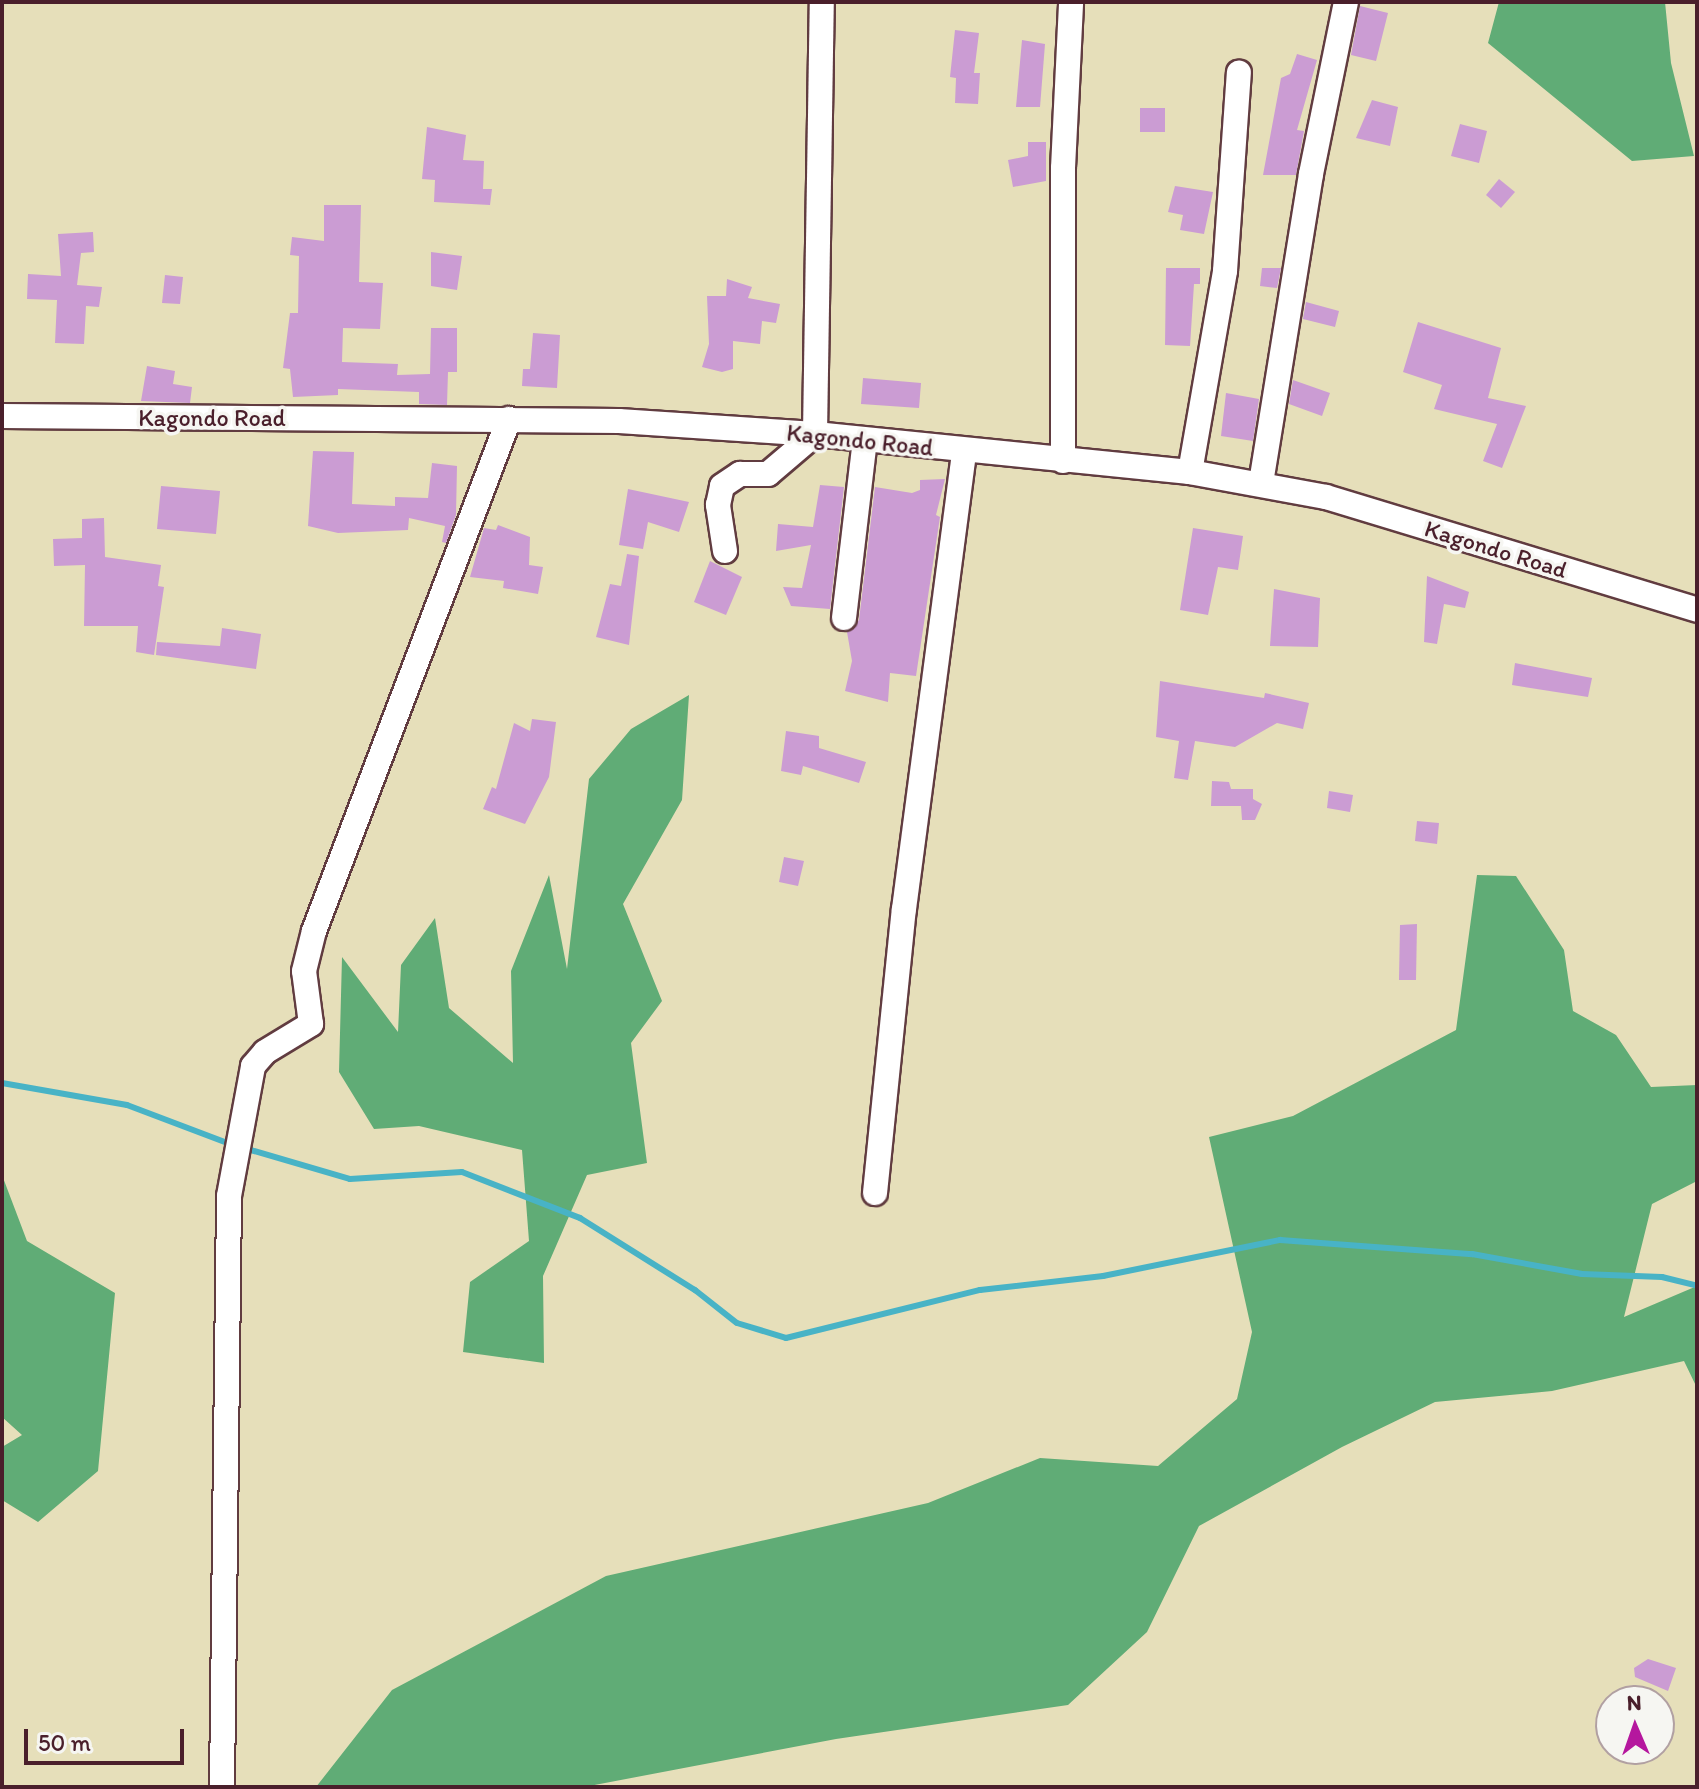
<!DOCTYPE html>
<style>
body{margin:0}
#map{position:relative;width:1699px;height:1789px;overflow:hidden;background:#e6dfba;font-family:Itim,sans-serif}
div>[style]{position:absolute}
.forest>*{inset:0;background:#60ac76}
.stream>*{height:6px;margin:-3px;padding:0 3px;transform-origin:3px;border-radius:3px;background:#48b3c6}
.building>*{inset:0;background:#cb9cd3}
.roads{filter:drop-shadow(2px 0 #613c40) drop-shadow(-2px 0 #613c40) drop-shadow(0 2px #613c40) drop-shadow(0 -2px #613c40)}
.minor>*{height:24px;margin:-12px;padding:0 12px;transform-origin:12px;border-radius:12px;background:#fff}
span{translate:-50% -50%;white-space:nowrap;text-align:center;line-height:1.15;-webkit-text-stroke:7px #f6f6f2;paint-order:stroke}
.street-label{font-size:24px;color:#4a1f2b}
.frame{position:absolute;inset:0;border:4px solid #4a1f2b;pointer-events:none}
.north{position:absolute;left:1595px;top:1685px;width:80px;height:80px;box-sizing:border-box;background:#f6f6f2;border:2px solid #b1a0a2;border-radius:50%;rotate:358deg;font-size:22px;font-weight:700;line-height:32px;text-align:center;color:#4a1f2b}
.north::after{content:'';display:block;margin:auto;width:28px;height:36px;background:#b5179e;clip-path:polygon(50% 0,100% 100%,50% 72%,0 100%)}
.scale{position:absolute;left:24px;top:1729px;width:160px;height:36px;box-sizing:border-box;border:4px solid #4a1f2b;border-top:0;padding-left:10px;font-size:24px;line-height:28px;white-space:nowrap;color:#4a1f2b;-webkit-text-stroke:6px #f6f6f2;paint-order:stroke}
</style>
<div id="map">
<div class="forest">
<div style="clip-path:polygon(1499px 2px,1665px 2px,1671px 63px,1694px 156px,1632px 161px,1488px 43px)"></div>
<div style="clip-path:polygon(689px 695px,682px 800px,623px 904px,662px 1001px,631px 1043px,647px 1163px,587px 1175px,543px 1276px,544px 1363px,463px 1352px,470px 1282px,529px 1241px,522px 1150px,419px 1126px,374px 1129px,339px 1072px,342px 957px,398px 1032px,401px 965px,435px 918px,449px 1008px,513px 1063px,511px 971px,549px 875px,567px 969px,589px 779px,631px 729px)"></div>
<div style="clip-path:polygon(1477px 875px,1516px 876px,1564px 950px,1573px 1011px,1616px 1035px,1651px 1087px,1697px 1085px,1697px 1181px,1652px 1204px,1624px 1317px,1697px 1286px,1697px 1388px,1684px 1361px,1552px 1391px,1435px 1402px,1342px 1447px,1199px 1526px,1147px 1632px,1068px 1705px,836px 1739px,584px 1787px,316px 1787px,392px 1690px,606px 1576px,928px 1503px,1040px 1458px,1158px 1466px,1237px 1399px,1252px 1332px,1209px 1137px,1293px 1116px,1456px 1030px)"></div>
<div style="clip-path:polygon(2px 1175px,27px 1241px,115px 1293px,98px 1471px,38px 1522px,2px 1500px,2px 1447px,22px 1435px,2px 1417px)"></div>
</div>
<div class="stream">
<div style="left:2px;top:1083px;width:127px;rotate:10deg"></div>
<div style="left:127px;top:1105px;width:113px;rotate:20.7deg"></div>
<div style="left:244px;top:1148px;width:110px;rotate:16.3deg"></div>
<div style="left:350px;top:1179px;width:112px;rotate:-3.6deg"></div>
<div style="left:462px;top:1172px;width:127px;rotate:21.3deg"></div>
<div style="left:580px;top:1218px;width:136px;rotate:32.1deg"></div>
<div style="left:695px;top:1290px;width:53px;rotate:38.2deg"></div>
<div style="left:737px;top:1323px;width:51px;rotate:17deg"></div>
<div style="left:786px;top:1338px;width:200px;rotate:-13.9deg"></div>
<div style="left:980px;top:1290px;width:124px;rotate:-6.5deg"></div>
<div style="left:1103px;top:1276px;width:181px;rotate:-11.5deg"></div>
<div style="left:1280px;top:1240px;width:193px;rotate:4.2deg"></div>
<div style="left:1472px;top:1254px;width:112px;rotate:10.3deg"></div>
<div style="left:1582px;top:1274px;width:80px;rotate:2.1deg"></div>
<div style="left:1662px;top:1277px;width:36px;rotate:14deg"></div>
</div>
<div class="building">
<div style="clip-path:polygon(1360px 6px,1388px 13px,1376px 61px,1351px 55px)"></div>
<div style="clip-path:polygon(955px 30px,979px 33px,974px 73px,980px 73px,978px 104px,955px 103px,956px 78px,950px 77px)"></div>
<div style="clip-path:polygon(1022px 40px,1045px 44px,1040px 107px,1016px 107px)"></div>
<div style="clip-path:polygon(1297px 54px,1317px 60px,1297px 130px,1304px 131px,1296px 175px,1263px 175px,1281px 78px,1290px 74px)"></div>
<div style="clip-path:polygon(1372px 100px,1398px 107px,1390px 146px,1356px 138px)"></div>
<div style="clip-path:polygon(1140px 108px,1165px 108px,1165px 132px,1140px 132px)"></div>
<div style="clip-path:polygon(1460px 124px,1487px 131px,1479px 163px,1451px 156px)"></div>
<div style="clip-path:polygon(427px 127px,466px 135px,463px 160px,484px 161px,483px 189px,492px 189px,490px 205px,434px 202px,435px 180px,422px 179px)"></div>
<div style="clip-path:polygon(1028px 142px,1046px 142px,1046px 181px,1013px 187px,1008px 160px,1028px 156px)"></div>
<div style="clip-path:polygon(1499px 179px,1515px 192px,1501px 208px,1486px 195px)"></div>
<div style="clip-path:polygon(1175px 186px,1213px 192px,1204px 234px,1180px 230px,1183px 215px,1168px 212px)"></div>
<div style="clip-path:polygon(324px 205px,361px 205px,359px 282px,383px 283px,380px 329px,343px 328px,342px 362px,398px 364px,397px 375px,430px 374px,431px 328px,457px 328px,457px 372px,448px 372px,447px 405px,419px 404px,419px 392px,338px 389px,338px 395px,293px 397px,290px 369px,283px 368px,290px 313px,298px 313px,299px 256px,290px 255px,292px 237px,324px 241px)"></div>
<div style="clip-path:polygon(93px 232px,94px 252px,81px 253px,77px 285px,102px 287px,99px 307px,86px 306px,84px 344px,55px 343px,57px 300px,27px 299px,28px 274px,61px 276px,58px 234px)"></div>
<div style="clip-path:polygon(431px 252px,462px 256px,457px 290px,431px 286px)"></div>
<div style="clip-path:polygon(1166px 268px,1200px 268px,1200px 284px,1194px 284px,1190px 346px,1165px 345px)"></div>
<div style="clip-path:polygon(1262px 268px,1281px 268px,1277px 288px,1260px 286px)"></div>
<div style="clip-path:polygon(165px 275px,183px 277px,180px 304px,162px 303px)"></div>
<div style="clip-path:polygon(727px 279px,752px 287px,748px 298px,780px 304px,776px 323px,762px 321px,760px 344px,733px 341px,733px 369px,722px 372px,702px 367px,709px 344px,707px 296px,726px 296px)"></div>
<div style="clip-path:polygon(1306px 302px,1339px 311px,1335px 327px,1303px 319px)"></div>
<div style="clip-path:polygon(1418px 322px,1501px 348px,1488px 398px,1526px 406px,1502px 468px,1483px 461px,1497px 424px,1434px 409px,1442px 385px,1403px 372px)"></div>
<div style="clip-path:polygon(533px 333px,560px 335px,557px 388px,522px 386px,523px 369px,530px 369px)"></div>
<div style="clip-path:polygon(147px 366px,175px 371px,173px 384px,192px 387px,190px 403px,141px 401px)"></div>
<div style="clip-path:polygon(863px 378px,921px 383px,919px 408px,861px 404px)"></div>
<div style="clip-path:polygon(1293px 380px,1330px 393px,1322px 416px,1289px 404px)"></div>
<div style="clip-path:polygon(1226px 393px,1259px 399px,1253px 441px,1221px 436px)"></div>
<div style="clip-path:polygon(313px 451px,354px 452px,352px 504px,395px 506px,395px 497px,428px 498px,432px 463px,457px 466px,456px 515px,446px 543px,442px 542px,445px 526px,409px 518px,408px 530px,338px 533px,308px 526px)"></div>
<div style="clip-path:polygon(945px 479px,936px 515px,940px 517px,916px 676px,890px 673px,888px 702px,845px 691px,852px 661px,847px 632px,859px 620px,875px 487px,912px 493px,920px 490px,920px 480px)"></div>
<div style="clip-path:polygon(820px 485px,844px 487px,830px 609px,791px 606px,783px 587px,802px 588px,811px 545px,776px 551px,778px 524px,813px 527px)"></div>
<div style="clip-path:polygon(161px 486px,220px 491px,216px 534px,157px 529px)"></div>
<div style="clip-path:polygon(628px 489px,689px 502px,679px 532px,648px 522px,643px 549px,619px 545px)"></div>
<div style="clip-path:polygon(104px 518px,105px 557px,161px 565px,158px 586px,164px 587px,154px 655px,136px 652px,138px 626px,84px 626px,85px 565px,54px 566px,53px 539px,82px 538px,82px 519px)"></div>
<div style="clip-path:polygon(498px 525px,530px 537px,529px 565px,543px 567px,538px 594px,503px 588px,504px 581px,470px 577px,484px 528px,496px 530px)"></div>
<div style="clip-path:polygon(1193px 528px,1243px 536px,1238px 570px,1218px 567px,1208px 615px,1180px 610px)"></div>
<div style="clip-path:polygon(627px 554px,639px 556px,629px 645px,596px 637px,610px 584px,621px 586px)"></div>
<div style="clip-path:polygon(710px 561px,742px 577px,726px 615px,694px 602px)"></div>
<div style="clip-path:polygon(1427px 576px,1469px 592px,1465px 608px,1444px 604px,1437px 644px,1424px 642px)"></div>
<div style="clip-path:polygon(1274px 589px,1320px 598px,1318px 647px,1270px 646px)"></div>
<div style="clip-path:polygon(222px 628px,261px 634px,256px 669px,156px 655px,157px 642px,220px 646px)"></div>
<div style="clip-path:polygon(1515px 663px,1592px 678px,1588px 697px,1512px 685px)"></div>
<div style="clip-path:polygon(1160px 681px,1264px 698px,1265px 693px,1309px 703px,1303px 729px,1277px 723px,1235px 747px,1195px 741px,1188px 780px,1174px 778px,1179px 741px,1156px 737px)"></div>
<div style="clip-path:polygon(532px 719px,556px 722px,549px 777px,525px 824px,483px 809px,492px 787px,496px 789px,514px 723px,530px 731px)"></div>
<div style="clip-path:polygon(786px 731px,819px 736px,819px 748px,866px 762px,859px 783px,803px 766px,801px 775px,781px 771px)"></div>
<div style="clip-path:polygon(1212px 781px,1229px 782px,1231px 789px,1253px 789px,1253px 799px,1262px 804px,1255px 820px,1242px 820px,1241px 806px,1211px 806px)"></div>
<div style="clip-path:polygon(1329px 791px,1353px 795px,1350px 812px,1327px 808px)"></div>
<div style="clip-path:polygon(1417px 821px,1439px 823px,1437px 844px,1415px 841px)"></div>
<div style="clip-path:polygon(784px 857px,804px 861px,798px 886px,779px 882px)"></div>
<div style="clip-path:polygon(1417px 924px,1416px 980px,1399px 980px,1400px 925px)"></div>
<div style="clip-path:polygon(1648px 1659px,1676px 1668px,1668px 1691px,1635px 1677px,1634px 1668px)"></div>
</div>
<div class="roads">
<div class="minor">
<div style="left:2px;top:416px;width:617px;rotate:0.46deg"></div>
<div style="left:619px;top:421px;width:196px;rotate:3.8deg"></div>
<div style="left:815px;top:434px;width:377px;rotate:5.8deg"></div>
<div style="left:1190px;top:472px;width:138px;rotate:10.4deg"></div>
<div style="left:1326px;top:497px;width:388px;rotate:16.9deg"></div>
<div style="left:1063px;top:461px;width:293px;rotate:-90deg"></div>
<div style="left:1063px;top:168px;width:166px;rotate:-87.2deg"></div>
<div style="left:1190px;top:472px;width:204px;rotate:-80.1deg"></div>
<div style="left:1225px;top:271px;width:199px;rotate:-86deg"></div>
<div style="left:1261px;top:483px;width:313px;rotate:-80.8deg"></div>
<div style="left:1311px;top:174px;width:176px;rotate:-78.5deg"></div>
<div style="left:725px;top:551px;width:47px;rotate:-98.7deg"></div>
<div style="left:718px;top:505px;width:19px;rotate:-78deg"></div>
<div style="left:722px;top:486px;width:22px;rotate:-34deg"></div>
<div style="left:740px;top:474px;width:28px"></div>
<div style="left:768px;top:474px;width:62px;rotate:-40.4deg"></div>
<div style="left:815px;top:434px;width:432px;rotate:-89.1deg"></div>
<div style="left:844px;top:618px;width:179px;rotate:-83.3deg"></div>
<div style="left:875px;top:1193px;width:285px;rotate:-84.2deg"></div>
<div style="left:904px;top:909px;width:462px;rotate:-82.5deg"></div>
<div style="left:222px;top:1787px;width:591px;rotate:-89.32deg"></div>
<div style="left:229px;top:1196px;width:132px;rotate:-79.5deg"></div>
<div style="left:253px;top:1066px;width:18px;rotate:-49deg"></div>
<div style="left:265px;top:1052px;width:54px;rotate:-31.3deg"></div>
<div style="left:311px;top:1024px;width:53px;rotate:-97.5deg"></div>
<div style="left:304px;top:971px;width:41px;rotate:-76deg"></div>
<div style="left:314px;top:931px;width:548px;rotate:-69.15deg"></div>
</div>
</div>
<div class="street-label">
<span style="left:212px;top:418px">Kagondo Road</span>
<span style="left:860px;top:440px;rotate:6deg">Kagondo Road</span>
<span style="left:1496px;top:549px;rotate:17deg">Kagondo Road</span>
</div>
<div class="frame"></div>
<div class="north">N</div>
<div class="scale">50 m</div>
</div>
